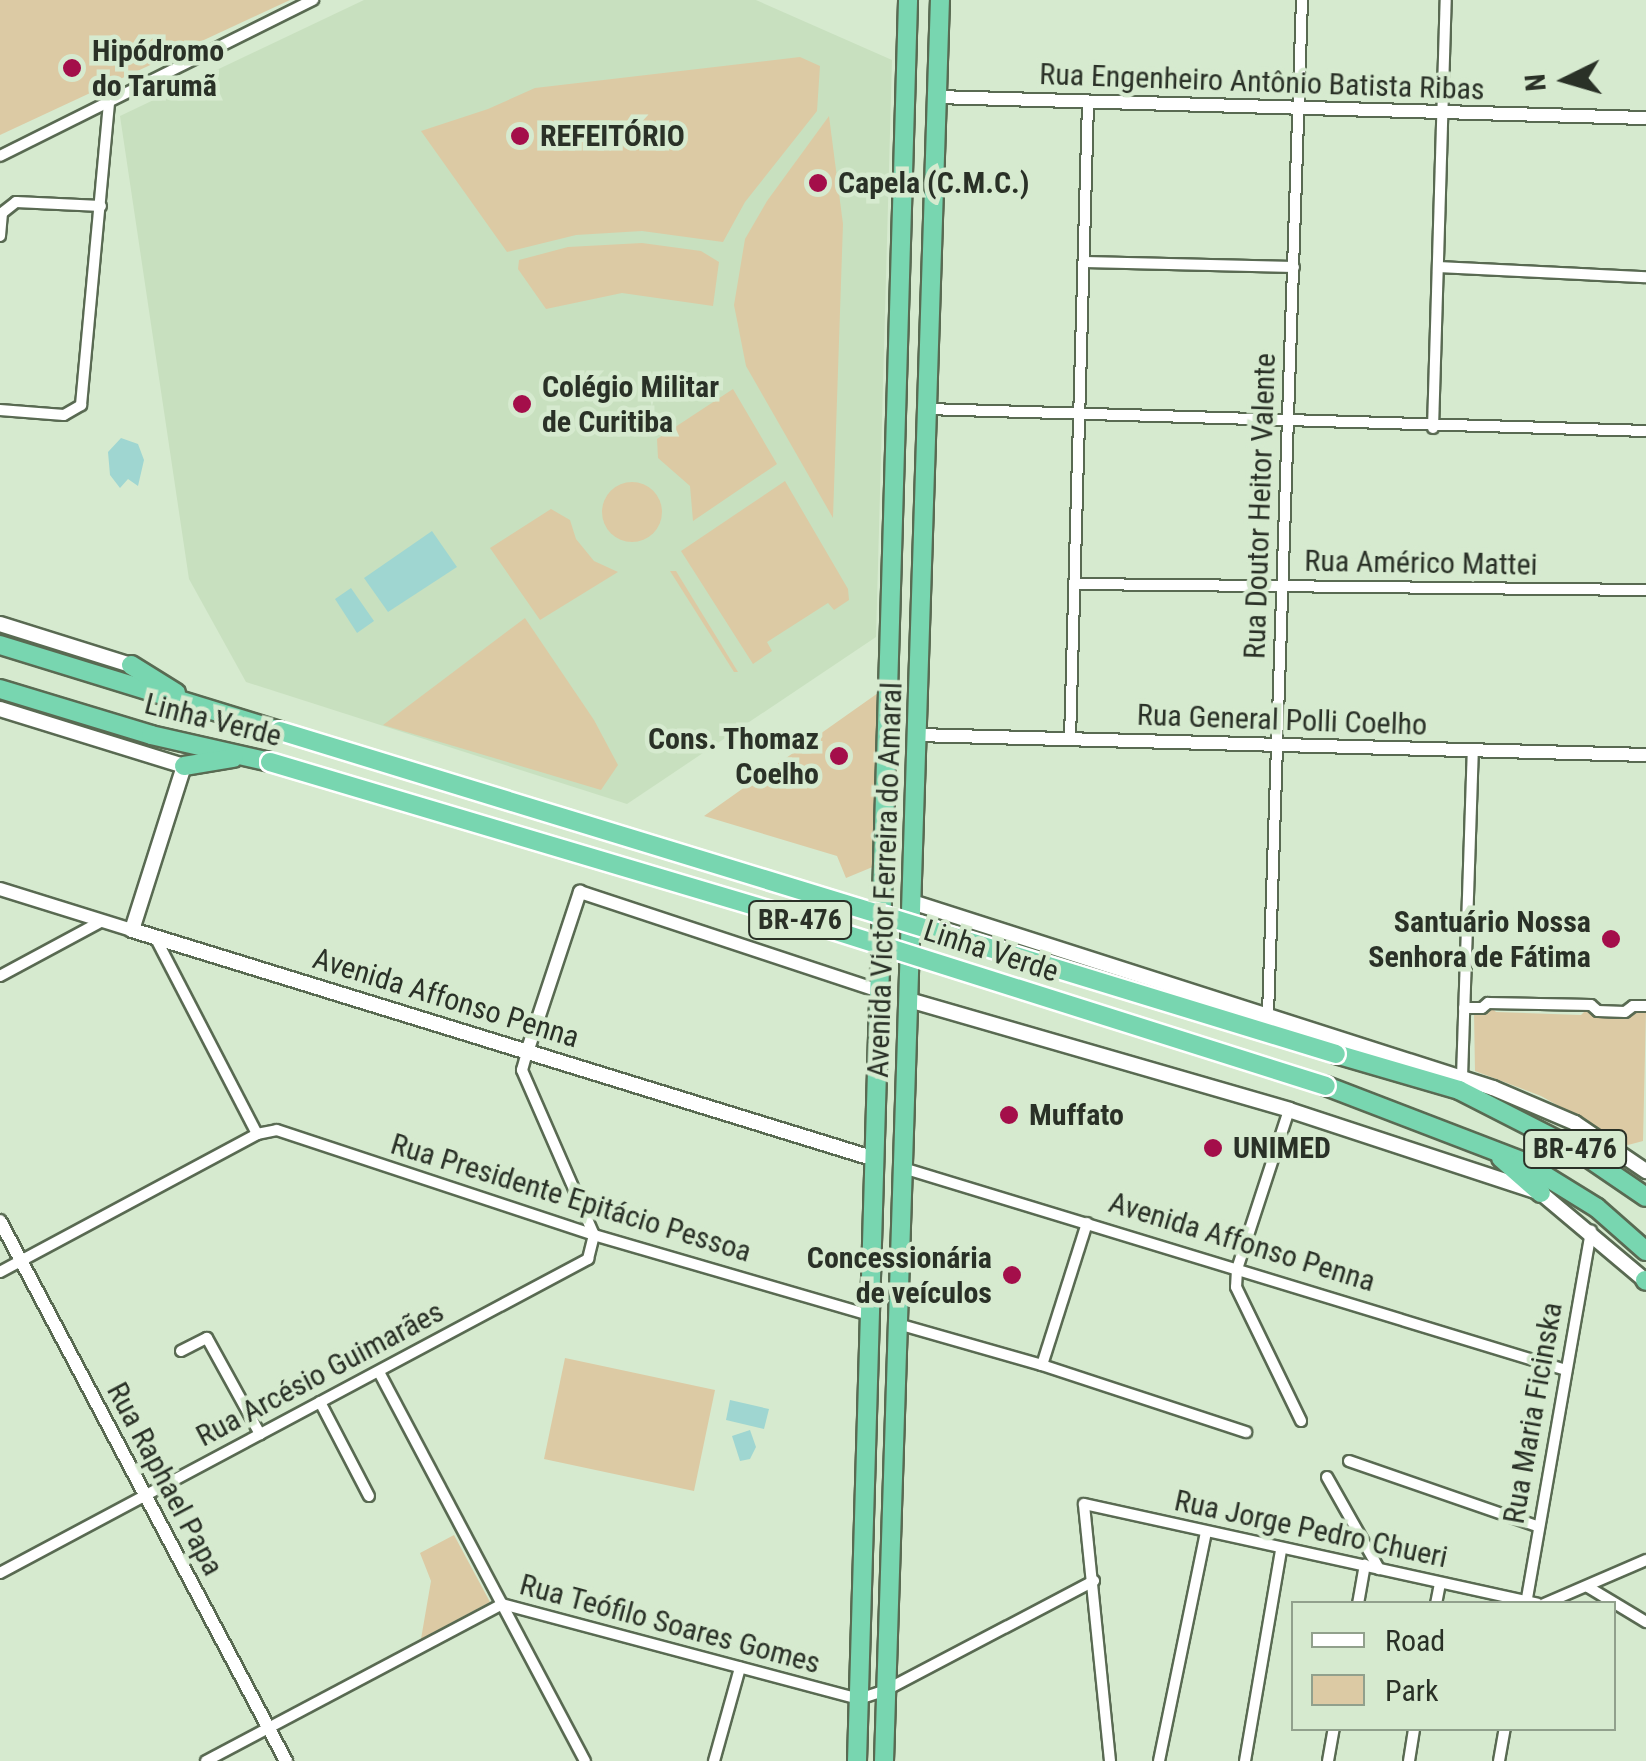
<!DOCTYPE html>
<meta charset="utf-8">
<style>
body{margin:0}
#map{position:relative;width:1646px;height:1761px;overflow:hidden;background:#d6eacf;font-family:"Roboto Condensed",sans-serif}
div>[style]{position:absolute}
.built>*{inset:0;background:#c8e0bf}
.green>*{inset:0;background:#dccaa4}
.round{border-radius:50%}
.water>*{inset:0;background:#9fd6d1}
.roads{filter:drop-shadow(2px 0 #596a52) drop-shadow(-2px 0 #596a52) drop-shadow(0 2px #596a52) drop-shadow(0 -2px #596a52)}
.minor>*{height:10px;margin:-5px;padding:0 5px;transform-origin:5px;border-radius:5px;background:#fff}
.tertiary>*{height:12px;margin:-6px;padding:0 6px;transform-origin:6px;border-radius:6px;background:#fff}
.secondary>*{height:14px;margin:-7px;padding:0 7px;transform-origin:7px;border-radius:7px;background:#fff}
.trunk>*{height:18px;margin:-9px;padding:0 9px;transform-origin:9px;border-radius:9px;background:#78d6b0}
.bridges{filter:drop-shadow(2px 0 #fff) drop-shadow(-2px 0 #fff) drop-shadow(0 2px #fff) drop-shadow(0 -2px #fff)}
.trunk-bridge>*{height:18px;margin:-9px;padding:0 9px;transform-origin:9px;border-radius:9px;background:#78d6b0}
.dots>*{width:28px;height:28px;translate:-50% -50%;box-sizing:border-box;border:5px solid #d6eacf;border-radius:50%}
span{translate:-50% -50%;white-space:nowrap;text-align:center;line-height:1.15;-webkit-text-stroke:9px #d6eacf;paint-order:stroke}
.shield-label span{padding:2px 8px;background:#d6eacf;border:2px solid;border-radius:8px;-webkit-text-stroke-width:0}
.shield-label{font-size:28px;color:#2a3127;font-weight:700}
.poi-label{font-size:30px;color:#2a3127;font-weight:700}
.left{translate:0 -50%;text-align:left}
.right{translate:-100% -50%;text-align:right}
.street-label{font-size:30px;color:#2a3127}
.legend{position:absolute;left:1291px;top:1601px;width:325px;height:130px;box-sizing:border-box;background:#d6eacf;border:2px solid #91a08c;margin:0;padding:12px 18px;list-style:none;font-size:30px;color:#2a3127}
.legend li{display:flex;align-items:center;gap:20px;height:50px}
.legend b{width:50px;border:2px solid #91a08c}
.north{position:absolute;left:1516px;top:30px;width:100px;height:100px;-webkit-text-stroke:8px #d6eacf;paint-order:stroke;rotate:265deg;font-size:28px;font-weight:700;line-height:40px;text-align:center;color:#2a3127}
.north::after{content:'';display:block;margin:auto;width:35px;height:45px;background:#2a3127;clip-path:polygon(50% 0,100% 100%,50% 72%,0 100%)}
</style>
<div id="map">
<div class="built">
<div style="clip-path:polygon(364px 0,756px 0,892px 60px,876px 637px,627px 804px,246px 682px,189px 579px,120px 116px)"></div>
</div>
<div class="green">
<div style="clip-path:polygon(0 0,290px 0,0 135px)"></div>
<div style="clip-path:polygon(800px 57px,820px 66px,817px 111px,745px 202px,723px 242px,642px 231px,576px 235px,507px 252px,421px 131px,488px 109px,535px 88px)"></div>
<div style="clip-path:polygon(829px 116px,843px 224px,833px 518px,746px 366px,734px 305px,745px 239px,767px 201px)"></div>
<div style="clip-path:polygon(642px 243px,701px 251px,719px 262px,713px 306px,622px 293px,546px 309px,518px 269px,519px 260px,568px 247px)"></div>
<div style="clip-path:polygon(733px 389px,777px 464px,693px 521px,690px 486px,658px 458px,657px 439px)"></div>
<div style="clip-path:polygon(785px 481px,848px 589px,849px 600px,834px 610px,828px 603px,767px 642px,772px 651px,753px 664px,681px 551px)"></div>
<div class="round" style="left:602px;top:482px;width:60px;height:60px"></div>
<div style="clip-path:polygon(551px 509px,570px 520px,576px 539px,594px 561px,618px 572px,540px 620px,490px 548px)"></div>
<div style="clip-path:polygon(670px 571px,676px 571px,738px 672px,734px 672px)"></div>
<div style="clip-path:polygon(525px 618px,594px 720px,618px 765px,601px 790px,383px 725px)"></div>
<div style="clip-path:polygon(878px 693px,875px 866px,846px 878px,837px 856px,704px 816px)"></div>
<div style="clip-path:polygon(1490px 1006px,1496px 1012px,1581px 1015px,1588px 1008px,1646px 1010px,1643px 1141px,1628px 1145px,1541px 1096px,1475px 1071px,1474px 1012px)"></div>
<div style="clip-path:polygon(565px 1358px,715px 1390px,694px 1491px,544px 1459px)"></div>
<div style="clip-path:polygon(454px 1535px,490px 1602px,421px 1639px,431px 1581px,420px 1553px)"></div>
</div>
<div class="water">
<div style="clip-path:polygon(121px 438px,138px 444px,144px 460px,138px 486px,128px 479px,120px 488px,110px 475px,108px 452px)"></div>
<div style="clip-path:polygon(432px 531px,457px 567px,388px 612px,364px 578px)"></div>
<div style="clip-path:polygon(351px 588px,374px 621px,357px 633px,335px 599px)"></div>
<div style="clip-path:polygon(730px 1400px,769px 1409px,764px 1429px,726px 1420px)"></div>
<div style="clip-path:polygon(750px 1430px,756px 1447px,750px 1459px,740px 1461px,732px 1436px)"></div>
</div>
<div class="roads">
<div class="minor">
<div style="left:0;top:156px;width:350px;rotate:-26.5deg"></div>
<div style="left:0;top:236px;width:23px;rotate:-85deg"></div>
<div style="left:2px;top:213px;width:18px;rotate:-38deg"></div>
<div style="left:16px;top:202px;width:85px;rotate:2.7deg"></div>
<div style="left:1085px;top:262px;width:209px;rotate:1.4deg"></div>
<div style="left:1438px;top:267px;width:208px;rotate:2.8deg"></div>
<div style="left:927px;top:409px;width:719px;rotate:1.75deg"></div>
<div style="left:0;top:410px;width:64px;rotate:4.5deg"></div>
<div style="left:64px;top:415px;width:20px;rotate:-30deg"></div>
<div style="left:81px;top:405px;width:304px;rotate:-84.7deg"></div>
<div style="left:1433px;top:428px;width:428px;rotate:-88.3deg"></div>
<div style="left:1075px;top:584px;width:571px;rotate:0.6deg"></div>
<div style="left:1070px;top:739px;width:637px;rotate:-88.38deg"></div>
<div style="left:155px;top:937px;width:222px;rotate:62.6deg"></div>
<div style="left:0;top:976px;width:116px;rotate:-28.3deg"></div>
<div style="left:1464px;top:1008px;width:18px"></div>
<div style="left:1482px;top:1008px;width:8px;rotate:-40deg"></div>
<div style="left:1488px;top:1003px;width:103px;rotate:1.1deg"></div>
<div style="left:1591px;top:1005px;width:9px;rotate:41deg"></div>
<div style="left:1598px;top:1011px;width:27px;rotate:2deg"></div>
<div style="left:1625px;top:1012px;width:10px;rotate:-37deg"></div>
<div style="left:1633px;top:1006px;width:13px"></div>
<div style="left:1268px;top:1014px;width:1015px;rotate:-88.08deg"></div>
<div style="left:1462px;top:1077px;width:327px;rotate:-88.1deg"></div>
<div style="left:1289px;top:1110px;width:167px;rotate:108.1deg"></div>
<div style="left:1237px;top:1269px;width:18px;rotate:93deg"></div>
<div style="left:1236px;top:1287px;width:149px;rotate:64.1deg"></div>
<div style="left:903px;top:1168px;width:693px;rotate:16.94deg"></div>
<div style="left:0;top:1272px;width:292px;rotate:-28.2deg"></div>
<div style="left:257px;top:1134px;width:20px;rotate:-11deg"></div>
<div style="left:277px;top:1130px;width:334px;rotate:18.3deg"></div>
<div style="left:594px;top:1235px;width:287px;rotate:16.2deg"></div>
<div style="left:898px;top:1324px;width:150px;rotate:15.9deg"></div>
<div style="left:1042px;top:1365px;width:215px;rotate:18.2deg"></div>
<div style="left:181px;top:1351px;width:29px;rotate:-27deg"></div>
<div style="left:207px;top:1338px;width:110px;rotate:61.1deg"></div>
<div style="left:1042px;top:1365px;width:149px;rotate:-72.4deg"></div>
<div style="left:379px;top:1372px;width:440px;rotate:62.1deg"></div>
<div style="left:320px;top:1402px;width:106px;rotate:62.5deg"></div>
<div style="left:1349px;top:1461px;width:199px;rotate:19.1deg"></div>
<div style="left:1327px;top:1477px;width:106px;rotate:60.5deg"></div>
<div style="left:0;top:1573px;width:667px;rotate:-28.1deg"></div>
<div style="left:588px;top:1259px;width:25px;rotate:-76deg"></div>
<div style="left:594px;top:1235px;width:180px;rotate:-113.6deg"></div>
<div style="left:522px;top:1070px;width:19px;rotate:-74deg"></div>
<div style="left:1588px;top:1587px;width:68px;rotate:31.1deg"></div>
<div style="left:1358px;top:1604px;width:40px;rotate:-80deg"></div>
<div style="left:1436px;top:1604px;width:21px;rotate:-79deg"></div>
<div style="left:1526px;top:1604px;width:379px;rotate:-80.1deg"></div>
<div style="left:1544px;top:1604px;width:111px;rotate:-23.3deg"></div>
<div style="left:206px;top:1761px;width:335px;rotate:-27.9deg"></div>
<div style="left:502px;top:1604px;width:369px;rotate:14.9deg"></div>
<div style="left:859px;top:1699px;width:28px;rotate:-18deg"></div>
<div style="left:886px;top:1690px;width:235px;rotate:-27.7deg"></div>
<div style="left:714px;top:1761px;width:97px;rotate:-74.4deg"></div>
<div style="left:1110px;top:1761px;width:258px;rotate:-95.8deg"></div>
<div style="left:1084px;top:1504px;width:464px;rotate:12.4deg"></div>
<div style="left:1159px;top:1761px;width:233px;rotate:-78.4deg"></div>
<div style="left:1245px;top:1761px;width:213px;rotate:-80.3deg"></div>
<div style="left:1328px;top:1761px;width:34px;rotate:-80deg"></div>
<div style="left:1409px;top:1761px;width:33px;rotate:-81deg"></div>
<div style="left:1499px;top:1761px;width:34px;rotate:-80deg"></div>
</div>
<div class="tertiary">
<div style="left:937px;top:97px;width:709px;rotate:1.7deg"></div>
<div style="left:917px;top:735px;width:729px;rotate:1.57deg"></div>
<div style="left:0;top:889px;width:138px;rotate:17.3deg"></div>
<div style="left:527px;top:1052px;width:169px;rotate:-71.7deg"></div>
<div style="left:580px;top:892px;width:315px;rotate:18.3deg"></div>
<div style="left:0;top:1221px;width:611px;rotate:62.09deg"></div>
</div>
<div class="secondary">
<div style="left:0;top:624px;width:137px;rotate:17.4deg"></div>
<div style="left:0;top:709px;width:193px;rotate:17.2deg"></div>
<div style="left:184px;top:766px;width:172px;rotate:107.6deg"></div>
<div style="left:132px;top:930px;width:777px;rotate:17.13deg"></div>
<div style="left:912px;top:902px;width:610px;rotate:17.75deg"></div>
<div style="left:1493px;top:1088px;width:89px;rotate:23.1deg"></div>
<div style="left:1575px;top:1123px;width:86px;rotate:34.1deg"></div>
<div style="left:909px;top:1000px;width:396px;rotate:16.1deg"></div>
<div style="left:1289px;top:1110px;width:265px;rotate:18.2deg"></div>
<div style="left:1541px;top:1193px;width:137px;rotate:40deg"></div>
</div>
<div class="trunk">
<div style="left:0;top:645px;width:293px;rotate:17.1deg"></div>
<div style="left:131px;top:665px;width:53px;rotate:31.9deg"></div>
<div style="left:0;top:689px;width:158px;rotate:16.9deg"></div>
<div style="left:151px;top:735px;width:122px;rotate:12.8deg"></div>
<div style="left:184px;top:766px;width:50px;rotate:-9.3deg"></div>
<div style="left:1336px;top:1054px;width:128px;rotate:16.3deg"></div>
<div style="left:1459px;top:1090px;width:132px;rotate:27deg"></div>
<div style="left:1577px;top:1150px;width:83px;rotate:34.3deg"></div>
<div style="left:1326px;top:1086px;width:209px;rotate:21deg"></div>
<div style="left:1521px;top:1161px;width:89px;rotate:31.7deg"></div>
<div style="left:1597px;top:1208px;width:65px;rotate:41.3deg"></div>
<div style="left:1501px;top:1158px;width:53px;rotate:41.2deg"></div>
<div style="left:1645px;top:1280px;width:1px;rotate:45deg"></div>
<div style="left:857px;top:1761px;width:1762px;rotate:-88.34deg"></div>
<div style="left:884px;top:1761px;width:1762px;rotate:-88.18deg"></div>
</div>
</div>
<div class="bridges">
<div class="trunk-bridge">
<div style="left:280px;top:731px;width:1104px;rotate:17.01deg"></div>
<div style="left:270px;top:762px;width:537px;rotate:16.55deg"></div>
<div style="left:785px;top:915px;width:567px;rotate:17.54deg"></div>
</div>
</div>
<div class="dots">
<div style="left:72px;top:68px;background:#a40e4a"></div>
<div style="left:520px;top:136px;background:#a40e4a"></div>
<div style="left:818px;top:183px;background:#a40e4a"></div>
<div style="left:522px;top:404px;background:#a40e4a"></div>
<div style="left:839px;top:756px;background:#a40e4a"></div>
<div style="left:1611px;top:939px;background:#a40e4a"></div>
<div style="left:1009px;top:1115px;background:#a40e4a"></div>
<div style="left:1213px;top:1148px;background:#a40e4a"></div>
<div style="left:1012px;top:1275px;background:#a40e4a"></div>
</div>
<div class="shield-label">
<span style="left:800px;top:920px">BR-476</span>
<span style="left:1575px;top:1149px">BR-476</span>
</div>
<div class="poi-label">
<span class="left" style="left:92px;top:68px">Hipódromo<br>do Tarumã</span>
<span class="left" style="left:540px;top:136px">REFEITÓRIO</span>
<span class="left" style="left:838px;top:183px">Capela (C.M.C.)</span>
<span class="left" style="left:542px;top:404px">Colégio Militar<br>de Curitiba</span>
<span class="right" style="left:819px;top:756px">Cons. Thomaz<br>Coelho</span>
<span class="right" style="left:1591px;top:939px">Santuário Nossa<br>Senhora de Fátima</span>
<span class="left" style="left:1029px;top:1115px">Muffato</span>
<span class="left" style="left:1233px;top:1148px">UNIMED</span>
<span class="right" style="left:992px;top:1275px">Concessionária<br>de veículos</span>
</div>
<div class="street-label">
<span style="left:1262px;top:82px;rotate:2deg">Rua Engenheiro Antônio Batista Ribas</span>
<span style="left:1260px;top:506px;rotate:-88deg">Rua Doutor Heitor Valente</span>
<span style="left:1421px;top:563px;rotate:1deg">Rua Américo Mattei</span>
<span style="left:213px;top:720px;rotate:14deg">Linha Verde</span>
<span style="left:1282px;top:720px;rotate:2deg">Rua General Polli Coelho</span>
<span style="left:885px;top:880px;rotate:-88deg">Avenida Victor Ferreira do Amaral</span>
<span style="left:991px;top:951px;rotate:18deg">Linha Verde</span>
<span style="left:446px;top:998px;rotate:17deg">Avenida Affonso Penna</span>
<span style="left:571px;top:1198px;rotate:17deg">Rua Presidente Epitácio Pessoa</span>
<span style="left:1242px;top:1242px;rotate:17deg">Avenida Affonso Penna</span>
<span style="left:320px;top:1374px;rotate:-28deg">Rua Arcésio Guimarães</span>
<span style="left:1533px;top:1413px;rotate:-80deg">Rua Maria Ficinska</span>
<span style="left:165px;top:1479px;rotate:62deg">Rua Raphael Papa</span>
<span style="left:1311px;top:1529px;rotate:12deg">Rua Jorge Pedro Chueri</span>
<span style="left:670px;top:1624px;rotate:15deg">Rua Teófilo Soares Gomes</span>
</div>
<ul class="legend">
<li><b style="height:12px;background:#fff"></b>Road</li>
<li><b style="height:28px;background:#dccaa4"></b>Park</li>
</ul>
<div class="north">N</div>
</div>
